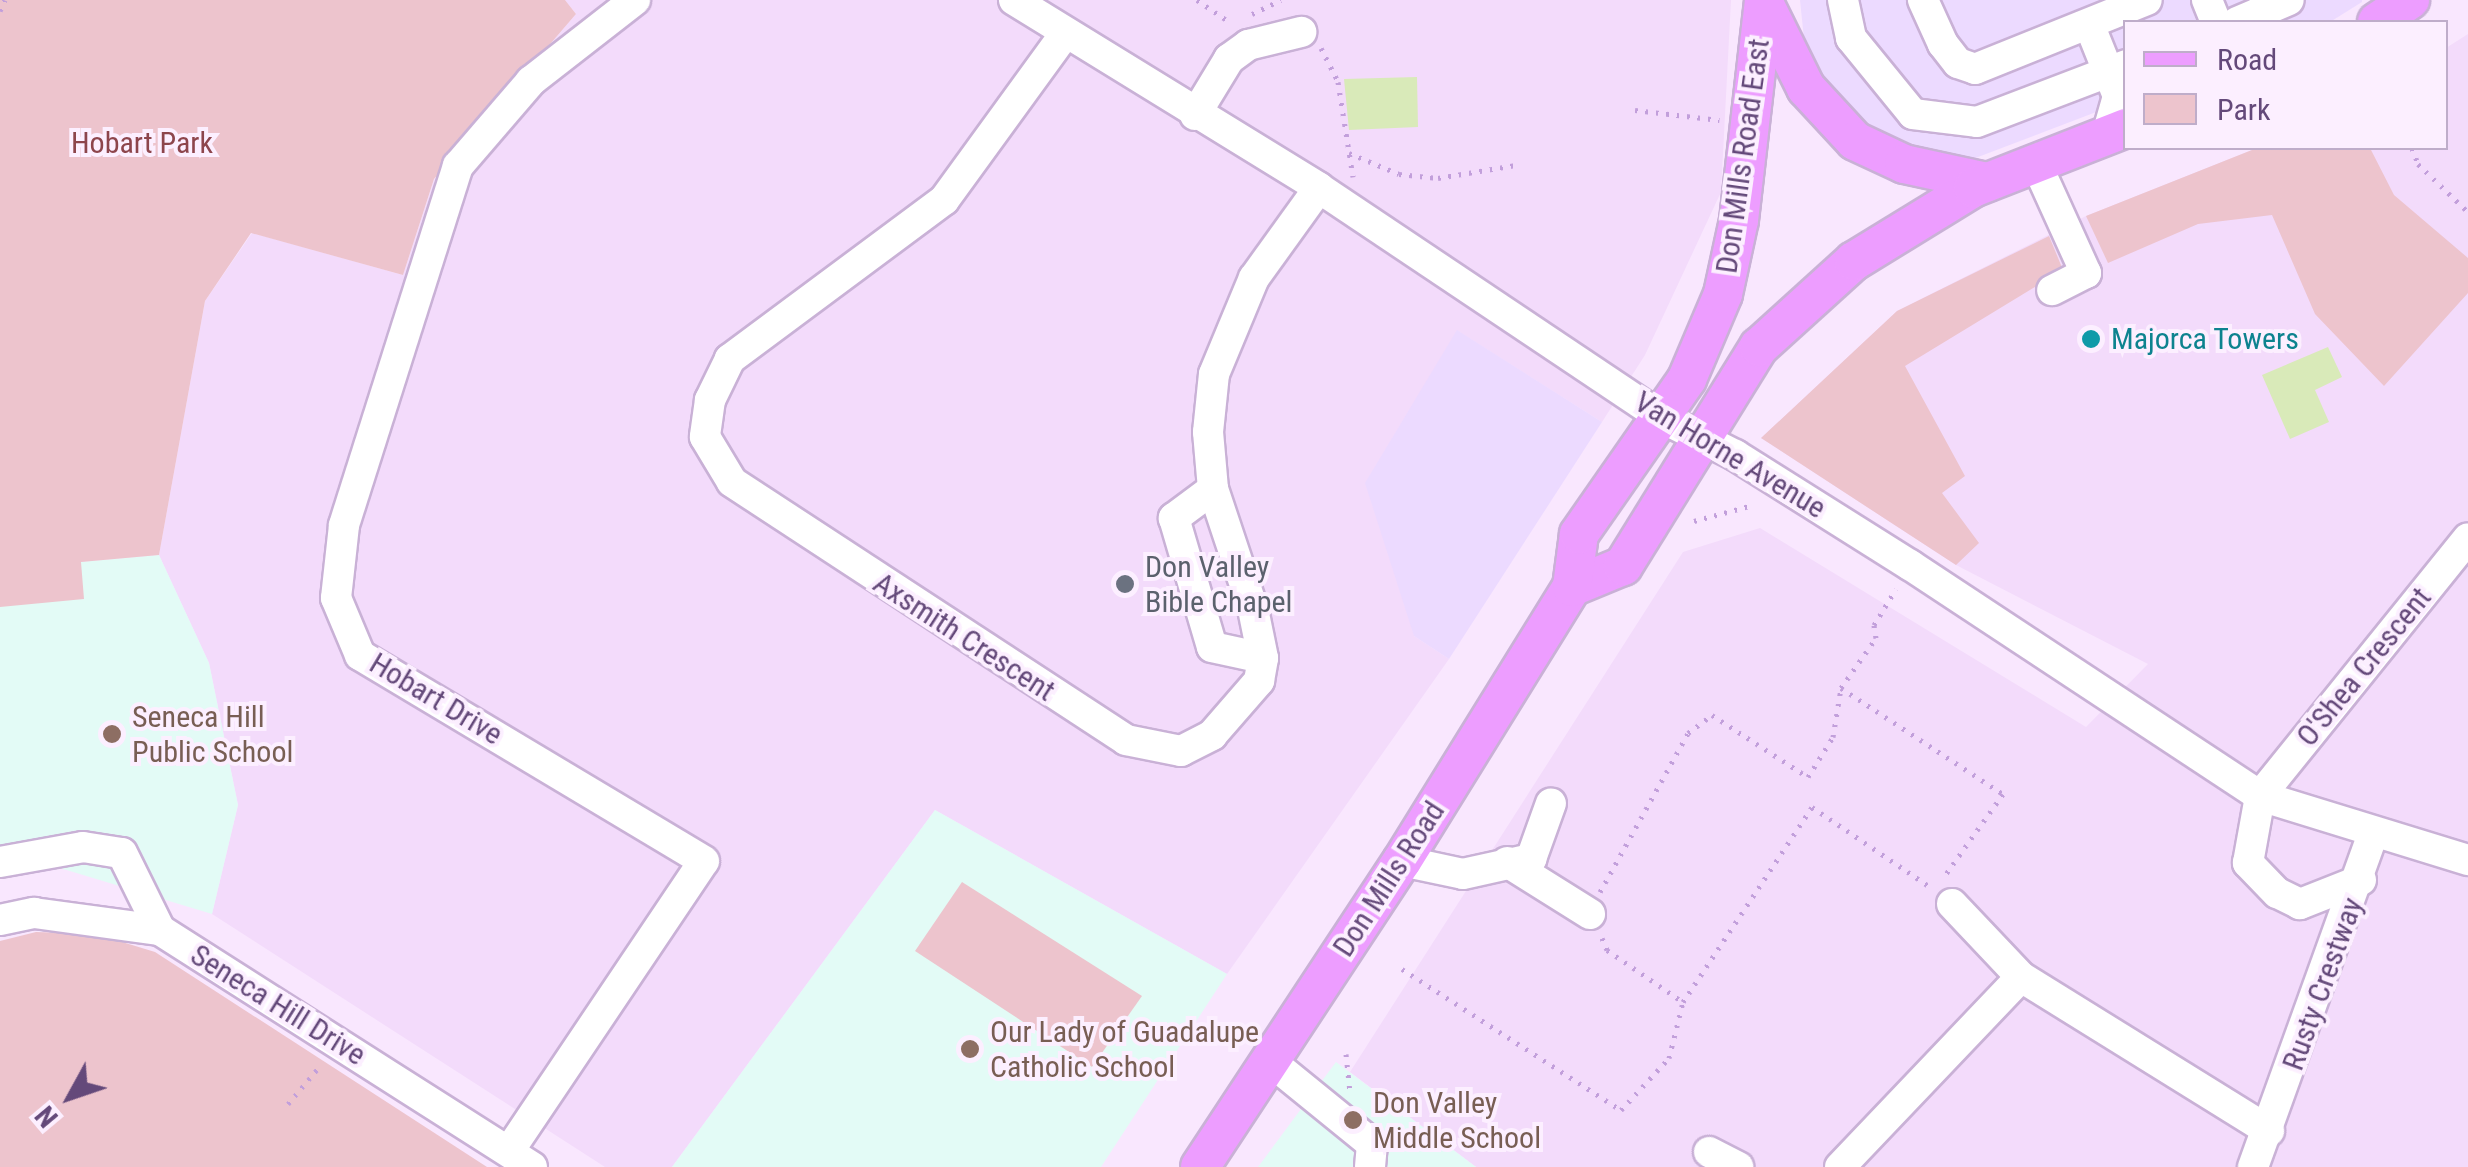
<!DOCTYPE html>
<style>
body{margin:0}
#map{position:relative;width:2468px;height:1167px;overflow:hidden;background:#f9e7fe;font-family:"Roboto Condensed",sans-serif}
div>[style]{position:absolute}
.residential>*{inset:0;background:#f3dbfb}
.commercial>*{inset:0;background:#ecdaff}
.education>*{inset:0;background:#e3fbf6}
.green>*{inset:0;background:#edc4cd}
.water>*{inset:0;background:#d9eab9}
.path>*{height:5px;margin-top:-2.5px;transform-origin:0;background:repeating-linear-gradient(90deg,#c29fdb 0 2.5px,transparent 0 10.5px)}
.roads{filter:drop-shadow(2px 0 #c9b1d6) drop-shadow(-2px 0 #c9b1d6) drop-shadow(0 2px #c9b1d6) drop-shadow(0 -2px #c9b1d6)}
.minor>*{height:30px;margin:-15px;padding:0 15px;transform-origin:15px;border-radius:15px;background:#fff}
.major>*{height:38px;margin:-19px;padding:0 19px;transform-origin:19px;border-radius:19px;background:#ed9dff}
.dots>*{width:28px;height:28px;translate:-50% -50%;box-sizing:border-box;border:5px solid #fcefff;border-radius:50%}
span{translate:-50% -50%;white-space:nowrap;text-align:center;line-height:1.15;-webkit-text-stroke:8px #fcefff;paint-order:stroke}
.park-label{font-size:30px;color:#8d454c}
.street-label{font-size:30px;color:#64497a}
.culture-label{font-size:30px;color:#0d838f}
.left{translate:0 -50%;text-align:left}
.worship-label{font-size:30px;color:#5b616d}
.education-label{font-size:30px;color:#785e54}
.legend{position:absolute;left:2123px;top:20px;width:325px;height:130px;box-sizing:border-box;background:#fcefff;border:2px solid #bfadca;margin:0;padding:12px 18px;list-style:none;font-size:30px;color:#64497a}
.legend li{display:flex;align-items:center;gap:20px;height:50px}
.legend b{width:50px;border:2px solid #bfadca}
.north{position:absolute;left:20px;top:1047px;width:100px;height:100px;-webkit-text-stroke:8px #fcefff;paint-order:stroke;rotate:230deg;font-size:28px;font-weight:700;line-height:40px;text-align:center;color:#64497a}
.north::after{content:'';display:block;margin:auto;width:35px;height:45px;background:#64497a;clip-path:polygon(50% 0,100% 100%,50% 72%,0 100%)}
</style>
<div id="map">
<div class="residential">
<div style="clip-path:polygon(565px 0,1731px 0,1721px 192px,1645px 355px,1602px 422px,1458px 331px,1414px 636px,1449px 659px,1227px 974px,935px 810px,672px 1167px,605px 1167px,212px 914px,238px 805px,209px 663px,159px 555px,205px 301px,252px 233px,403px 275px,434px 180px,576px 14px)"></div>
<div style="clip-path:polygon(2468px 34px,2468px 1167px,1476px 1167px,1350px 1072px,1683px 552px,1760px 528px,2086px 727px,2148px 664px,1956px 565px,1761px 438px,1897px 311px,2086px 216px,2257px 148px,2446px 148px,2446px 48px)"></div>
</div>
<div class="commercial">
<div style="clip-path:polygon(1800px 0,2362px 0,2362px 2px,2330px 22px,2126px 22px,2125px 101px,1957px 165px,1893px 151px,1823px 90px,1804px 39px)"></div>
<div style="clip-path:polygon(1457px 330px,1602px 422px,1449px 659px,1414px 636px,1365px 483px)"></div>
</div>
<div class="education">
<div style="clip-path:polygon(159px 555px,209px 663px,238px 805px,212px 914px,50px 865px,0 873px,0 569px)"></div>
<div style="clip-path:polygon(935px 810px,1227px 974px,1101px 1167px,672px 1167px)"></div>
<div style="clip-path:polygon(1336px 1062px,1476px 1167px,1258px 1167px)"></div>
</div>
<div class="green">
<div style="clip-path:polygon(0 0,565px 0,576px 14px,434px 179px,403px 275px,251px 233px,205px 301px,159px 555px,81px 562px,84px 599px,0 607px)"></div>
<div style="clip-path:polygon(2257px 148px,2370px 148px,2394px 195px,2468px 258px,2468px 293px,2384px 386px,2315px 314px,2272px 215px,2198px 224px,2108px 263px,2086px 216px)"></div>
<div style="clip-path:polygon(2049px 236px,2063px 270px,1905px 366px,1965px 476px,1942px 493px,1979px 543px,1956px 565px,1761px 438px,1897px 311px)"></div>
<div style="clip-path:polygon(962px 882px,1142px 996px,1092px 1067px,915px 951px)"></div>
<div style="clip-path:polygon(36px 932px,96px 934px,155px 952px,487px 1167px,0 1167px,0 941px)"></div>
</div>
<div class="water">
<div style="clip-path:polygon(1417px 77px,1418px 127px,1349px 130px,1344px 79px)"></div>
<div style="clip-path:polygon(2328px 347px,2342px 377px,2315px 390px,2329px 422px,2290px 439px,2262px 375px)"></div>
</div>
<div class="path">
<div style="left:1197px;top:0;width:41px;rotate:34.1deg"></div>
<div style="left:0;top:11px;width:12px;rotate:-66deg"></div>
<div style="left:1252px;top:14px;width:32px;rotate:-26deg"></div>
<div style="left:1321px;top:48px;width:38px;rotate:63deg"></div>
<div style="left:1338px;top:82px;width:96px;rotate:81deg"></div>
<div style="left:1635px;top:110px;width:85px;rotate:6.8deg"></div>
<div style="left:2412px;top:148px;width:17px;rotate:69deg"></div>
<div style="left:2418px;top:164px;width:69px;rotate:43.8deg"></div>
<div style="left:1349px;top:153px;width:54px;rotate:22.8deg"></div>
<div style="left:1399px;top:174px;width:39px;rotate:6deg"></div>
<div style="left:1438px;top:178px;width:79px;rotate:-9.5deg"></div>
<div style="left:1694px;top:521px;width:61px;rotate:-15.2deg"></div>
<div style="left:1841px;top:688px;width:194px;rotate:33.2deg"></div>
<div style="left:2003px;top:794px;width:103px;rotate:125.5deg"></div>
<div style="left:1600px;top:892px;width:182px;rotate:-61deg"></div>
<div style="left:1688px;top:733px;width:30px;rotate:-37deg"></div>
<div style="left:1712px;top:715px;width:114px;rotate:32.9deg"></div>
<div style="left:1808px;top:777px;width:47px;rotate:-58deg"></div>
<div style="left:1833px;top:737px;width:50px;rotate:-80.7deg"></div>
<div style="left:1841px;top:688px;width:61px;rotate:-55deg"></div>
<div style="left:1876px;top:638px;width:13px;rotate:-99deg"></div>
<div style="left:1874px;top:625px;width:42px;rotate:-58.6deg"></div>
<div style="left:1602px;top:938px;width:13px;rotate:67deg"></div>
<div style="left:1607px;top:950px;width:92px;rotate:34.4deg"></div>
<div style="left:1402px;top:969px;width:260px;rotate:32.8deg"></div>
<div style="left:1621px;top:1110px;width:71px;rotate:-47.3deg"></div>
<div style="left:1669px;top:1058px;width:58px;rotate:-76deg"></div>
<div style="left:1683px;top:1002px;width:234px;rotate:-56.5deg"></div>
<div style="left:1812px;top:807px;width:146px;rotate:34.1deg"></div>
<div style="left:1346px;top:1054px;width:37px;rotate:84deg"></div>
<div style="left:288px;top:1104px;width:50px;rotate:-49.9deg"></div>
</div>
<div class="roads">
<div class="minor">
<div style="left:1014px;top:0;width:358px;rotate:31.6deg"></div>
<div style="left:1319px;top:188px;width:413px;rotate:33.8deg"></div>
<div style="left:1662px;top:418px;width:82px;rotate:26.9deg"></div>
<div style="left:1735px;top:455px;width:207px;rotate:32.2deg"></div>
<div style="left:1910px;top:565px;width:419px;rotate:33.4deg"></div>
<div style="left:2260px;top:796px;width:218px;rotate:17.1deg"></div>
<div style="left:1843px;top:0;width:39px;rotate:78deg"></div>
<div style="left:1851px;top:38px;width:98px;rotate:50.8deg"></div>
<div style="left:1913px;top:114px;width:64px;rotate:7.1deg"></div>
<div style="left:1977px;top:122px;width:160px;rotate:-20.9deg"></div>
<div style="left:1923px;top:0;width:48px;rotate:65.6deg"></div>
<div style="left:1943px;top:44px;width:24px;rotate:52deg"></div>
<div style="left:1958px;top:63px;width:18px;rotate:19deg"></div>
<div style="left:1975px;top:69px;width:185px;rotate:-21.9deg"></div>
<div style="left:2207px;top:0;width:24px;rotate:68deg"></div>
<div style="left:2237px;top:22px;width:56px;rotate:-22.9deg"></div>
<div style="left:2089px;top:24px;width:78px;rotate:68.1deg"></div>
<div style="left:2118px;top:96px;width:41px;rotate:105.8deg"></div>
<div style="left:1064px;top:35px;width:204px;rotate:126deg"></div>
<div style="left:944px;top:200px;width:267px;rotate:143.4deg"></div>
<div style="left:730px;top:359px;width:46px;rotate:116deg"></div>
<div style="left:710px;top:400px;width:37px;rotate:98deg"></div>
<div style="left:705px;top:437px;width:52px;rotate:59deg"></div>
<div style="left:732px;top:482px;width:471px;rotate:33.2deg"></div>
<div style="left:1126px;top:740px;width:56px;rotate:11.3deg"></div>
<div style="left:1181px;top:751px;width:35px;rotate:-27deg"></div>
<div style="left:1212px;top:735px;width:72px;rotate:-49deg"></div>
<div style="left:1259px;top:681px;width:23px;rotate:-80deg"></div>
<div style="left:1263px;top:658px;width:50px;rotate:-101.5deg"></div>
<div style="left:1253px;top:609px;width:126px;rotate:-108.4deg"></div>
<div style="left:1213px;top:489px;width:57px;rotate:-95deg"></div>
<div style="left:1208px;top:432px;width:58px;rotate:-84.1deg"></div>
<div style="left:1214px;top:374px;width:104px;rotate:-67.4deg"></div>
<div style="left:1254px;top:278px;width:111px;rotate:-54.2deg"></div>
<div style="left:1195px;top:115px;width:66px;rotate:-58.7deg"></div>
<div style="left:1229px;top:59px;width:24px;rotate:-36deg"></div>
<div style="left:1248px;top:45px;width:55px;rotate:-13.8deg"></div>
<div style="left:2036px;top:163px;width:121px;rotate:65.6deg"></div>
<div style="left:2086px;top:273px;width:38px;rotate:153deg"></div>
<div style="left:1213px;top:489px;width:49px;rotate:143.4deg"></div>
<div style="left:1174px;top:518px;width:134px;rotate:73.6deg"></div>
<div style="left:1212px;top:647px;width:52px;rotate:12.2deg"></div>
<div style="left:1402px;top:861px;width:62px;rotate:12deg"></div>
<div style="left:1463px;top:874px;width:70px;rotate:-12.4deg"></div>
<div style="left:1531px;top:859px;width:59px;rotate:-70.3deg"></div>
<div style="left:0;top:862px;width:84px;rotate:-10.2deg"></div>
<div style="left:83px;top:847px;width:39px;rotate:9deg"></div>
<div style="left:122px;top:853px;width:86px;rotate:63.7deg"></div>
<div style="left:1507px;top:862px;width:98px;rotate:32.1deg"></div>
<div style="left:2361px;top:880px;width:66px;rotate:158.5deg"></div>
<div style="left:2300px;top:904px;width:25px;rotate:-154deg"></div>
<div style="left:2277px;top:893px;width:42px;rotate:-134deg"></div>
<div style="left:2248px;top:863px;width:68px;rotate:-79.8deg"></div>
<div style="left:2260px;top:796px;width:331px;rotate:-51.1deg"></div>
<div style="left:1952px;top:904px;width:100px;rotate:46.6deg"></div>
<div style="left:0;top:920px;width:35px;rotate:-12deg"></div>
<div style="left:34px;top:913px;width:127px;rotate:7.7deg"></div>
<div style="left:160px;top:930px;width:441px;rotate:32.5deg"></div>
<div style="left:1270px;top:1061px;width:132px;rotate:39.1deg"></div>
<div style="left:1372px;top:1144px;width:23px;rotate:95deg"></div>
<div style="left:509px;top:1151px;width:349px;rotate:-56.1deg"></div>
<div style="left:704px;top:861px;width:401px;rotate:-149.1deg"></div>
<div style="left:360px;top:655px;width:62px;rotate:-112.8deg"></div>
<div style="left:336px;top:598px;width:73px;rotate:-83.7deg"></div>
<div style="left:344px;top:525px;width:377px;rotate:-72.4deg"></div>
<div style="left:458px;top:166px;width:112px;rotate:-49.3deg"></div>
<div style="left:531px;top:81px;width:132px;rotate:-37.9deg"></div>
<div style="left:1709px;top:1152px;width:33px;rotate:27deg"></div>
<div style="left:1840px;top:1167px;width:262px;rotate:-46.4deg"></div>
<div style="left:2021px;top:977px;width:292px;rotate:31.8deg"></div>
<div style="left:2253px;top:1167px;width:354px;rotate:-70.2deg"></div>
</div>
<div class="major">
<div style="left:1764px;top:3px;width:95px;rotate:63.7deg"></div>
<div style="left:1806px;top:88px;width:72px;rotate:47.2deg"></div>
<div style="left:1855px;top:141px;width:54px;rotate:25.1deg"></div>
<div style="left:1904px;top:164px;width:85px;rotate:12.2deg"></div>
<div style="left:2377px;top:22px;width:40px;rotate:-34deg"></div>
<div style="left:1572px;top:587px;width:55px;rotate:-22.4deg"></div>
<div style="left:1623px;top:566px;width:258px;rotate:-58.2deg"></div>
<div style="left:1759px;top:347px;width:128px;rotate:-42.2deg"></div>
<div style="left:1854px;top:261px;width:140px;rotate:-31.5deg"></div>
<div style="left:1973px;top:188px;width:164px;rotate:-21.4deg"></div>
<div style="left:1200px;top:1167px;width:367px;rotate:-56.6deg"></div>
<div style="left:1402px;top:861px;width:322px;rotate:-58.2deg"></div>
<div style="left:1572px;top:587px;width:53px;rotate:-82.5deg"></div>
<div style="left:1579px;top:534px;width:189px;rotate:-55.1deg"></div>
<div style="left:1687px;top:379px;width:92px;rotate:-67deg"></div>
<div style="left:1723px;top:294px;width:76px;rotate:-77.8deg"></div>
<div style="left:1739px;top:220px;width:221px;rotate:-83.5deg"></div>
</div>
</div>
<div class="dots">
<div style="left:2091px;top:339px;background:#0f9aa8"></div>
<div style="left:1125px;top:584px;background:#6b7280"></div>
<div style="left:112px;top:734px;background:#8d6e63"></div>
<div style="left:970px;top:1049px;background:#8d6e63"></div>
<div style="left:1353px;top:1120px;background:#8d6e63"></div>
</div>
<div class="park-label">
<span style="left:142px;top:143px">Hobart Park</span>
</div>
<div class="street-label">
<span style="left:1743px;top:156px;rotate:-82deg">Don Mills Road East</span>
<span style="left:1730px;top:455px;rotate:31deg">Van Horne Avenue</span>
<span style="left:964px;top:637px;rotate:33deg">Axsmith Crescent</span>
<span style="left:2364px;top:667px;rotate:-51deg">O'Shea Crescent</span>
<span style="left:436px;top:699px;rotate:31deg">Hobart Drive</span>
<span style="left:1389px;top:879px;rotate:-57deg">Don Mills Road</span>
<span style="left:2323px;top:984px;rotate:-70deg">Rusty Crestway</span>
<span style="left:278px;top:1005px;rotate:32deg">Seneca Hill Drive</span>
</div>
<div class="culture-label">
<span class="left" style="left:2111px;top:339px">Majorca Towers</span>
</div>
<div class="worship-label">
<span class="left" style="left:1145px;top:584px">Don Valley<br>Bible Chapel</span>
</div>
<div class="education-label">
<span class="left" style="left:132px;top:734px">Seneca Hill<br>Public School</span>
<span class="left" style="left:990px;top:1049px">Our Lady of Guadalupe<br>Catholic School</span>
<span class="left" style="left:1373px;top:1120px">Don Valley<br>Middle School</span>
</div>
<ul class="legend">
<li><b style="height:12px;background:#ed9dff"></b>Road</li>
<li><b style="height:28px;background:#edc4cd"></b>Park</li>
</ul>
<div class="north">N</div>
</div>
